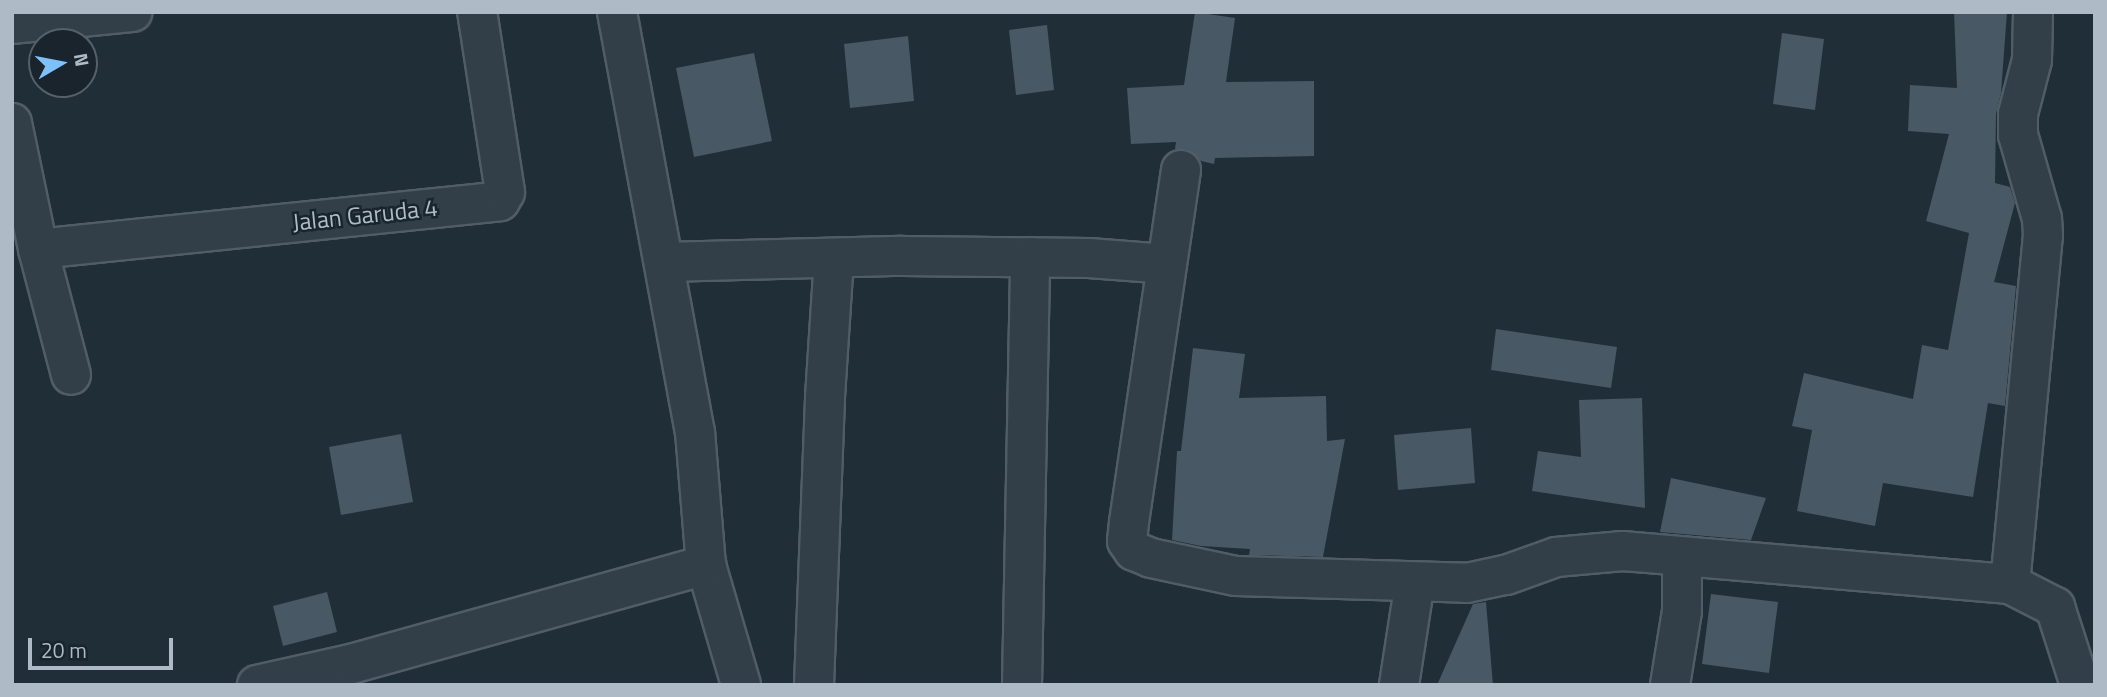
<!DOCTYPE html>
<style>
body{margin:0}
#map{position:relative;width:2107px;height:697px;overflow:hidden;background:#202e38;font-family:"Titillium Web",sans-serif}
div>[style]{position:absolute}
.building>*{inset:0;background:#485864}
.roads{filter:drop-shadow(2px 0 #515d66) drop-shadow(-2px 0 #515d66) drop-shadow(0 2px #515d66) drop-shadow(0 -2px #515d66)}
.minor>*{height:38px;margin:-19px;padding:0 19px;transform-origin:19px;border-radius:19px;background:#333f48}
span{translate:-50% -50%;white-space:nowrap;text-align:center;line-height:1.15;-webkit-text-stroke:5px #19242d;paint-order:stroke}
.street-label{font-size:24px;color:#aebac5}
.frame{position:absolute;inset:0;border:14px solid #aebac5;pointer-events:none}
.north{position:absolute;left:28px;top:28px;width:70px;height:70px;box-sizing:border-box;background:#19242d;border:2px solid #55606a;border-radius:50%;rotate:80deg;font-size:19px;font-weight:700;line-height:28px;text-align:center;color:#aebac5}
.north::after{content:'';display:block;margin:auto;width:24px;height:32px;background:#7ec0fa;clip-path:polygon(50% 0,100% 100%,50% 72%,0 100%)}
.scale{position:absolute;left:28px;top:638px;width:145px;height:32px;box-sizing:border-box;border:4px solid #aebac5;border-top:0;padding-left:9px;font-size:21px;line-height:24px;white-space:nowrap;color:#aebac5;-webkit-text-stroke:5px #19242d;paint-order:stroke}
</style>
<div id="map">
<div class="building">
<div style="clip-path:polygon(1195px 12px,1235px 18px,1226px 82px,1314px 81px,1314px 156px,1215px 158px,1214px 164px,1201px 161px,1194px 153px,1185px 149px,1175px 149px,1176px 142px,1131px 144px,1127px 88px,1184px 85px)"></div>
<div style="clip-path:polygon(1954px 12px,2007px 12px,2001px 93px,1996px 114px,1995px 183px,2010px 187px,2015px 203px,1994px 282px,2016px 286px,2005px 406px,1988px 403px,1973px 497px,1883px 483px,1875px 526px,1797px 511px,1812px 430px,1792px 426px,1804px 373px,1913px 399px,1922px 345px,1948px 350px,1969px 233px,1926px 221px,1949px 134px,1908px 131px,1910px 85px,1957px 88px)"></div>
<div style="clip-path:polygon(1047px 25px,1054px 90px,1016px 95px,1009px 30px)"></div>
<div style="clip-path:polygon(1782px 33px,1824px 39px,1815px 110px,1773px 104px)"></div>
<div style="clip-path:polygon(908px 36px,914px 101px,850px 108px,844px 44px)"></div>
<div style="clip-path:polygon(754px 53px,772px 141px,694px 157px,676px 68px)"></div>
<div style="clip-path:polygon(1496px 329px,1617px 347px,1611px 388px,1491px 370px)"></div>
<div style="clip-path:polygon(1193px 348px,1245px 354px,1239px 398px,1326px 396px,1327px 441px,1345px 439px,1323px 557px,1249px 555px,1250px 549px,1201px 546px,1172px 540px,1177px 451px,1181px 451px)"></div>
<div style="clip-path:polygon(1642px 398px,1645px 508px,1532px 491px,1538px 451px,1581px 457px,1579px 400px)"></div>
<div style="clip-path:polygon(1471px 428px,1475px 483px,1398px 490px,1394px 435px)"></div>
<div style="clip-path:polygon(401px 434px,413px 502px,341px 515px,329px 447px)"></div>
<div style="clip-path:polygon(1671px 478px,1766px 498px,1751px 540px,1660px 532px)"></div>
<div style="clip-path:polygon(327px 592px,337px 632px,283px 646px,273px 606px)"></div>
<div style="clip-path:polygon(1711px 594px,1778px 602px,1769px 673px,1702px 664px)"></div>
<div style="clip-path:polygon(1486px 602px,1493px 685px,1437px 685px,1473px 604px)"></div>
</div>
<div class="roads">
<div class="minor">
<div style="left:617px;top:12px;width:427px;rotate:79.5deg"></div>
<div style="left:695px;top:432px;width:133px;rotate:85.3deg"></div>
<div style="left:706px;top:565px;width:125px;rotate:73.7deg"></div>
<div style="left:12px;top:24px;width:121px;rotate:-5.7deg"></div>
<div style="left:12px;top:123px;width:129px;rotate:78.3deg"></div>
<div style="left:38px;top:249px;width:130px;rotate:75.3deg"></div>
<div style="left:1181px;top:170px;width:356px;rotate:98.4deg"></div>
<div style="left:1129px;top:522px;width:19px;rotate:96deg"></div>
<div style="left:1127px;top:541px;width:12px;rotate:55deg"></div>
<div style="left:1134px;top:551px;width:18px;rotate:22deg"></div>
<div style="left:1151px;top:558px;width:87px;rotate:12deg"></div>
<div style="left:1236px;top:576px;width:231px;rotate:1.7deg"></div>
<div style="left:1467px;top:583px;width:40px;rotate:-12deg"></div>
<div style="left:1506px;top:575px;width:53px;rotate:-19.8deg"></div>
<div style="left:1556px;top:557px;width:67px;rotate:-5.1deg"></div>
<div style="left:1623px;top:551px;width:388px;rotate:4.9deg"></div>
<div style="left:2010px;top:584px;width:350px;rotate:-84.6deg"></div>
<div style="left:2043px;top:236px;width:17px;rotate:-93deg"></div>
<div style="left:2042px;top:219px;width:87px;rotate:-105.9deg"></div>
<div style="left:2018px;top:135px;width:21px;rotate:-90deg"></div>
<div style="left:2018px;top:114px;width:56px;rotate:-75.5deg"></div>
<div style="left:2032px;top:60px;width:48px;rotate:-88.8deg"></div>
<div style="left:38px;top:249px;width:464px;rotate:-5.9deg"></div>
<div style="left:500px;top:201px;width:10px;rotate:-61deg"></div>
<div style="left:505px;top:192px;width:182px;rotate:-98.8deg"></div>
<div style="left:665px;top:262px;width:237px;rotate:-1.5deg"></div>
<div style="left:902px;top:256px;width:187px;rotate:0.6deg"></div>
<div style="left:1089px;top:258px;width:78px;rotate:4.4deg"></div>
<div style="left:2010px;top:584px;width:51px;rotate:27.1deg"></div>
<div style="left:2055px;top:607px;width:82px;rotate:72.2deg"></div>
<div style="left:257px;top:685px;width:96px;rotate:-12.6deg"></div>
<div style="left:351px;top:664px;width:369px;rotate:-15.6deg"></div>
<div style="left:814px;top:685px;width:288px;rotate:-87.8deg"></div>
<div style="left:825px;top:397px;width:139px;rotate:-86.3deg"></div>
<div style="left:1022px;top:685px;width:428px;rotate:-88.9deg"></div>
<div style="left:1399px;top:685px;width:104px;rotate:-81.2deg"></div>
<div style="left:1670px;top:685px;width:75px;rotate:-80.8deg"></div>
<div style="left:1682px;top:611px;width:53px;rotate:-90deg"></div>
</div>
</div>
<div class="street-label">
<span style="left:365px;top:215px;rotate:-6deg">Jalan Garuda 4</span>
</div>
<div class="frame"></div>
<div class="north">N</div>
<div class="scale">20 m</div>
</div>
